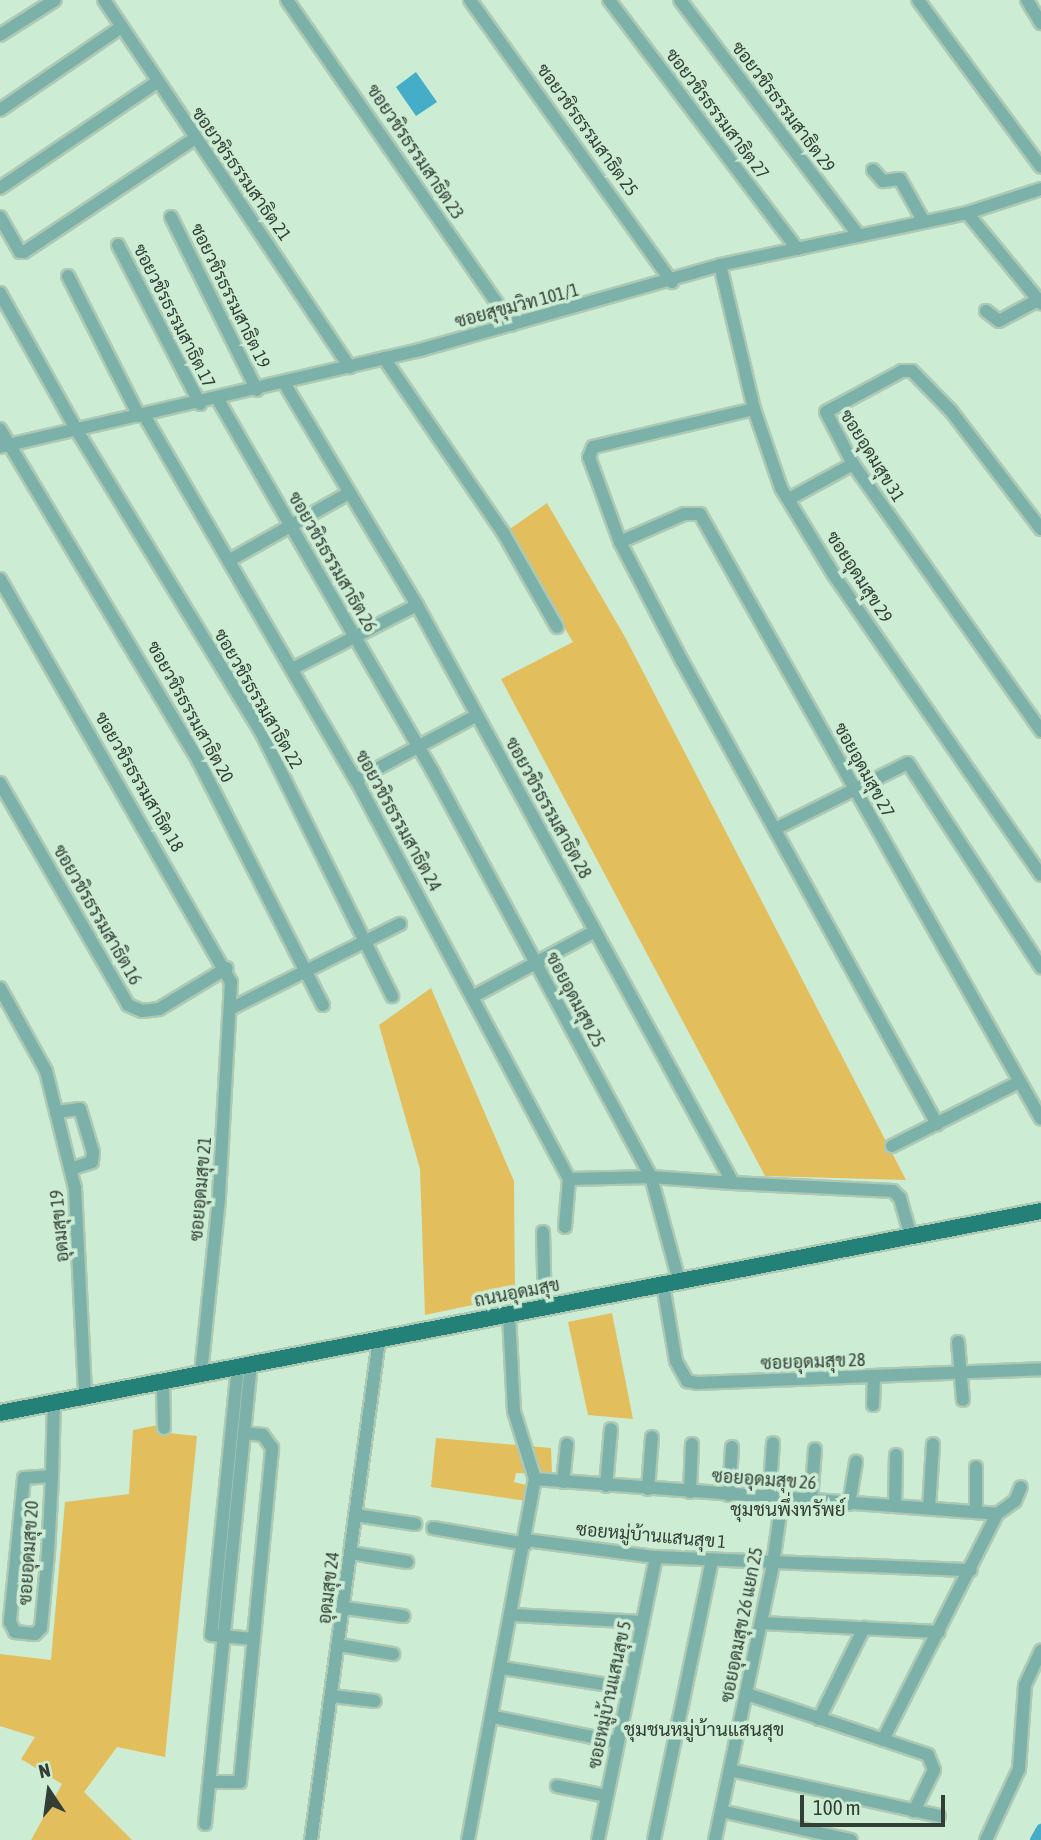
<!DOCTYPE html>
<meta charset="utf-8">
<style>
body{margin:0}
#map{position:relative;width:1041px;height:1840px;overflow:hidden;background:#ccecd4;font-family:"Asap Condensed",Sarabun,sans-serif}
div>[style]{position:absolute}
.green>*{inset:0;background:#e3be5d}
.water>*{inset:0;background:#45adc7}
.canal>*{height:10px;margin:-5px;padding:0 5px;transform-origin:5px;border-radius:5px;background:#45adc7}
.roads{filter:drop-shadow(2px 0 #adc9b4) drop-shadow(-2px 0 #adc9b4) drop-shadow(0 2px #adc9b4) drop-shadow(0 -2px #adc9b4)}
.minor>*{height:12px;margin:-6px;padding:0 6px;transform-origin:6px;border-radius:6px;background:#7cb1a9}
.major>*{height:16px;margin:-8px;padding:0 8px;transform-origin:8px;border-radius:8px;background:#248178}
span{translate:-50% -50%;white-space:nowrap;text-align:center;line-height:1.15;-webkit-text-stroke:7px #ccecd4;paint-order:stroke}
.street-label{font-size:18px;color:#333f36}
.neighbourhood-label{font-size:19px;color:#333f36}
.north{position:absolute;left:14px;top:1756px;width:70px;height:70px;-webkit-text-stroke:5px #ccecd4;paint-order:stroke;rotate:347deg;font-size:19px;font-weight:700;line-height:28px;text-align:center;color:#333f36}
.north::after{content:'';display:block;margin:auto;width:24px;height:32px;background:#333f36;clip-path:polygon(50% 0,100% 100%,50% 72%,0 100%)}
.scale{position:absolute;left:800px;top:1795px;width:145px;height:32px;box-sizing:border-box;border:4px solid #333f36;border-top:0;padding-left:9px;font-size:21px;line-height:24px;white-space:nowrap;color:#333f36;-webkit-text-stroke:5px #ccecd4;paint-order:stroke}
</style>
<div id="map">
<div class="green">
<div style="clip-path:polygon(547px 503px,625px 637px,906px 1180px,765px 1176px,501px 679px,573px 642px,507px 531px)"></div>
<div style="clip-path:polygon(431px 988px,514px 1181px,515px 1296px,425px 1315px,420px 1169px,379px 1025px)"></div>
<div style="clip-path:polygon(612px 1313px,633px 1419px,588px 1415px,568px 1322px)"></div>
<div style="clip-path:polygon(168px 1423px,168px 1433px,197px 1436px,165px 1757px,117px 1747px,84px 1792px,132px 1840px,31px 1840px,62px 1784px,21px 1759px,35px 1737px,0 1726px,0 1654px,51px 1660px,65px 1502px,129px 1494px,133px 1430px)"></div>
<div style="clip-path:polygon(436px 1438px,551px 1448px,552px 1475px,516px 1473px,514px 1482px,526px 1485px,527px 1501px,431px 1487px)"></div>
</div>
<div class="water">
<div style="clip-path:polygon(416px 72px,437px 102px,416px 116px,396px 87px)"></div>
</div>
<div class="canal">
<div style="left:1035px;top:1840px;width:13px;rotate:-61deg"></div>
</div>
<div class="roads">
<div class="minor">
<div style="left:104px;top:0;width:442px;rotate:56.2deg"></div>
<div style="left:287px;top:0;width:395px;rotate:55.3deg"></div>
<div style="left:470px;top:0;width:347px;rotate:54.4deg"></div>
<div style="left:609px;top:0;width:312px;rotate:52.9deg"></div>
<div style="left:680px;top:0;width:296px;rotate:52.8deg"></div>
<div style="left:918px;top:0;width:207px;rotate:53.6deg"></div>
<div style="left:1027px;top:0;width:27px;rotate:59deg"></div>
<div style="left:0;top:35px;width:65px;rotate:-32.5deg"></div>
<div style="left:0;top:110px;width:147px;rotate:-34.4deg"></div>
<div style="left:873px;top:170px;width:15px;rotate:48deg"></div>
<div style="left:883px;top:181px;width:17px;rotate:-7deg"></div>
<div style="left:900px;top:179px;width:49px;rotate:60.8deg"></div>
<div style="left:0;top:188px;width:189px;rotate:-34deg"></div>
<div style="left:967px;top:213px;width:117px;rotate:50.6deg"></div>
<div style="left:0;top:217px;width:40px;rotate:60.3deg"></div>
<div style="left:20px;top:252px;width:4px"></div>
<div style="left:24px;top:252px;width:204px;rotate:-33.6deg"></div>
<div style="left:171px;top:217px;width:193px;rotate:63.6deg"></div>
<div style="left:118px;top:245px;width:179px;rotate:62.7deg"></div>
<div style="left:720px;top:265px;width:148px;rotate:76.7deg"></div>
<div style="left:754px;top:409px;width:83px;rotate:71.1deg"></div>
<div style="left:781px;top:488px;width:102px;rotate:58.7deg"></div>
<div style="left:834px;top:575px;width:364px;rotate:55.4deg"></div>
<div style="left:68px;top:276px;width:157px;rotate:63.1deg"></div>
<div style="left:0;top:293px;width:156px;rotate:60.8deg"></div>
<div style="left:76px;top:429px;width:355px;rotate:58.6deg"></div>
<div style="left:261px;top:732px;width:295px;rotate:63.6deg"></div>
<div style="left:986px;top:311px;width:16px;rotate:38deg"></div>
<div style="left:999px;top:321px;width:44px;rotate:-28.3deg"></div>
<div style="left:384px;top:358px;width:213px;rotate:55.7deg"></div>
<div style="left:504px;top:534px;width:107px;rotate:60.3deg"></div>
<div style="left:217px;top:398px;width:432px;rotate:60deg"></div>
<div style="left:433px;top:772px;width:460px;rotate:61.7deg"></div>
<div style="left:651px;top:1177px;width:108px;rotate:74.9deg"></div>
<div style="left:754px;top:409px;width:165px;rotate:166.7deg"></div>
<div style="left:593px;top:447px;width:11px;rotate:112deg"></div>
<div style="left:589px;top:457px;width:90px;rotate:70deg"></div>
<div style="left:620px;top:542px;width:134px;rotate:62.5deg"></div>
<div style="left:682px;top:661px;width:529px;rotate:61.16deg"></div>
<div style="left:144px;top:415px;width:422px;rotate:59.9deg"></div>
<div style="left:356px;top:780px;width:452px;rotate:61.9deg"></div>
<div style="left:569px;top:1179px;width:82px;rotate:-1.4deg"></div>
<div style="left:651px;top:1177px;width:82px;rotate:4.2deg"></div>
<div style="left:733px;top:1183px;width:659px;rotate:-118.67deg"></div>
<div style="left:417px;top:605px;width:259px;rotate:-120.9deg"></div>
<div style="left:0;top:429px;width:386px;rotate:59.1deg"></div>
<div style="left:198px;top:760px;width:275px;rotate:63deg"></div>
<div style="left:0;top:447px;width:431px;rotate:-13deg"></div>
<div style="left:420px;top:350px;width:312px;rotate:-15.8deg"></div>
<div style="left:720px;top:265px;width:252px;rotate:-11.9deg"></div>
<div style="left:967px;top:213px;width:78px;rotate:-18deg"></div>
<div style="left:789px;top:499px;width:73px;rotate:-28.7deg"></div>
<div style="left:1041px;top:529px;width:148px;rotate:-127.3deg"></div>
<div style="left:951px;top:411px;width:56px;rotate:-134.3deg"></div>
<div style="left:912px;top:371px;width:10px;rotate:180deg"></div>
<div style="left:902px;top:371px;width:86px;rotate:151.7deg"></div>
<div style="left:826px;top:412px;width:59px;rotate:62.6deg"></div>
<div style="left:853px;top:464px;width:327px;rotate:54.8deg"></div>
<div style="left:620px;top:542px;width:70px;rotate:-23.6deg"></div>
<div style="left:684px;top:514px;width:16px"></div>
<div style="left:700px;top:514px;width:694px;rotate:60.59deg"></div>
<div style="left:230px;top:560px;width:137px;rotate:-29.4deg"></div>
<div style="left:0;top:579px;width:465px;rotate:60.2deg"></div>
<div style="left:231px;top:982px;width:217px;rotate:93.2deg"></div>
<div style="left:219px;top:1199px;width:175px;rotate:95.9deg"></div>
<div style="left:292px;top:669px;width:140px;rotate:-27.1deg"></div>
<div style="left:356px;top:780px;width:137px;rotate:-28.2deg"></div>
<div style="left:0;top:783px;width:256px;rotate:60deg"></div>
<div style="left:128px;top:1005px;width:15px;rotate:23deg"></div>
<div style="left:142px;top:1011px;width:17px;rotate:-7deg"></div>
<div style="left:159px;top:1009px;width:79px;rotate:-31.1deg"></div>
<div style="left:775px;top:829px;width:148px;rotate:-26.4deg"></div>
<div style="left:908px;top:763px;width:244px;rotate:56.9deg"></div>
<div style="left:0;top:988px;width:95px;rotate:61deg"></div>
<div style="left:46px;top:1071px;width:121px;rotate:76.1deg"></div>
<div style="left:75px;top:1188px;width:208px;rotate:87.2deg"></div>
<div style="left:474px;top:996px;width:137px;rotate:-28.2deg"></div>
<div style="left:232px;top:1008px;width:188px;rotate:-26.6deg"></div>
<div style="left:56px;top:1112px;width:24px;rotate:-7deg"></div>
<div style="left:80px;top:1109px;width:45px;rotate:73.2deg"></div>
<div style="left:93px;top:1152px;width:10px;rotate:96deg"></div>
<div style="left:92px;top:1162px;width:22px;rotate:162deg"></div>
<div style="left:892px;top:1146px;width:142px;rotate:-26.7deg"></div>
<div style="left:733px;top:1183px;width:160px;rotate:2.9deg"></div>
<div style="left:893px;top:1191px;width:10px;rotate:45deg"></div>
<div style="left:900px;top:1198px;width:41px;rotate:74.2deg"></div>
<div style="left:565px;top:1227px;width:48px;rotate:-85.2deg"></div>
<div style="left:543px;top:1232px;width:75px;rotate:88.5deg"></div>
<div style="left:663px;top:1285px;width:77px;rotate:80.3deg"></div>
<div style="left:676px;top:1361px;width:23px;rotate:61deg"></div>
<div style="left:687px;top:1381px;width:10px;rotate:11deg"></div>
<div style="left:697px;top:1383px;width:344px;rotate:-2.3deg"></div>
<div style="left:958px;top:1342px;width:58px;rotate:85.1deg"></div>
<div style="left:238px;top:1366px;width:270px;rotate:95.7deg"></div>
<div style="left:211px;top:1635px;width:42px;rotate:5.4deg"></div>
<div style="left:163px;top:1380px;width:48px;rotate:88.8deg"></div>
<div style="left:873px;top:1405px;width:27px;rotate:-88deg"></div>
<div style="left:976px;top:1467px;width:42px;rotate:90deg"></div>
<div style="left:52px;top:1476px;width:28px;rotate:176deg"></div>
<div style="left:24px;top:1478px;width:145px;rotate:95.6deg"></div>
<div style="left:10px;top:1622px;width:11px;rotate:63deg"></div>
<div style="left:15px;top:1632px;width:20px;rotate:6deg"></div>
<div style="left:35px;top:1634px;width:8px;rotate:-45deg"></div>
<div style="left:41px;top:1628px;width:75px;rotate:-84.7deg"></div>
<div style="left:48px;top:1553px;width:77px;rotate:-87deg"></div>
<div style="left:52px;top:1476px;width:74px;rotate:-88.5deg"></div>
<div style="left:535px;top:1479px;width:463px;rotate:4.3deg"></div>
<div style="left:997px;top:1514px;width:253px;rotate:116.8deg"></div>
<div style="left:563px;top:1482px;width:38px;rotate:-84deg"></div>
<div style="left:606px;top:1486px;width:57px;rotate:-85deg"></div>
<div style="left:648px;top:1489px;width:52px;rotate:-85.6deg"></div>
<div style="left:690px;top:1492px;width:48px;rotate:-87.6deg"></div>
<div style="left:729px;top:1495px;width:48px;rotate:-86.4deg"></div>
<div style="left:769px;top:1498px;width:55px;rotate:-85.8deg"></div>
<div style="left:811px;top:1501px;width:52px;rotate:-85.6deg"></div>
<div style="left:849px;top:1504px;width:43px;rotate:-80.5deg"></div>
<div style="left:895px;top:1506px;width:51px;rotate:-88.9deg"></div>
<div style="left:929px;top:1508px;width:64px;rotate:-86.4deg"></div>
<div style="left:997px;top:1514px;width:22px;rotate:-36deg"></div>
<div style="left:1015px;top:1501px;width:15px;rotate:-67deg"></div>
<div style="left:355px;top:1515px;width:61px;rotate:8.5deg"></div>
<div style="left:433px;top:1528px;width:94px;rotate:9.8deg"></div>
<div style="left:526px;top:1540px;width:131px;rotate:7.5deg"></div>
<div style="left:656px;top:1557px;width:315px;rotate:2.4deg"></div>
<div style="left:351px;top:1553px;width:57px;rotate:9.1deg"></div>
<div style="left:345px;top:1608px;width:59px;rotate:7.9deg"></div>
<div style="left:513px;top:1615px;width:130px;rotate:3.1deg"></div>
<div style="left:761px;top:1623px;width:178px;rotate:2.9deg"></div>
<div style="left:339px;top:1645px;width:55px;rotate:9.5deg"></div>
<div style="left:503px;top:1668px;width:126px;rotate:9.2deg"></div>
<div style="left:747px;top:1694px;width:191px;rotate:18.6deg"></div>
<div style="left:928px;top:1755px;width:16px;rotate:68deg"></div>
<div style="left:934px;top:1770px;width:46px;rotate:116deg"></div>
<div style="left:332px;top:1696px;width:43px;rotate:6.6deg"></div>
<div style="left:494px;top:1717px;width:126px;rotate:11.5deg"></div>
<div style="left:819px;top:1719px;width:102px;rotate:-63.7deg"></div>
<div style="left:730px;top:1770px;width:214px;rotate:12.4deg"></div>
<div style="left:210px;top:1782px;width:30px"></div>
<div style="left:240px;top:1782px;width:336px;rotate:-84.5deg"></div>
<div style="left:272px;top:1448px;width:16px;rotate:-125deg"></div>
<div style="left:263px;top:1435px;width:19px;rotate:-174deg"></div>
<div style="left:557px;top:1786px;width:50px;rotate:11.5deg"></div>
<div style="left:721px;top:1811px;width:133px;rotate:12.6deg"></div>
<div style="left:205px;top:1824px;width:462px;rotate:-84.3deg"></div>
<div style="left:311px;top:1840px;width:505px;rotate:-82.26deg"></div>
<div style="left:468px;top:1840px;width:367px;rotate:-79.5deg"></div>
<div style="left:535px;top:1479px;width:71px;rotate:-107.2deg"></div>
<div style="left:514px;top:1411px;width:97px;rotate:-93deg"></div>
<div style="left:598px;top:1840px;width:289px;rotate:-78.4deg"></div>
<div style="left:654px;top:1840px;width:286px;rotate:-78.3deg"></div>
<div style="left:715px;top:1840px;width:282px;rotate:-78.1deg"></div>
<div style="left:773px;top:1564px;width:66px;rotate:-82.1deg"></div>
<div style="left:986px;top:1840px;width:78px;rotate:-65.1deg"></div>
<div style="left:1019px;top:1769px;width:84px;rotate:-85.9deg"></div>
<div style="left:1025px;top:1685px;width:38px;rotate:-65deg"></div>
</div>
<div class="major">
<div style="left:0;top:1413px;width:1060px;rotate:-10.98deg"></div>
</div>
</div>
<div class="street-label">
<span style="left:783px;top:107px;rotate:53deg">ซอยวชิรธรรมสาธิต 29</span>
<span style="left:717px;top:114px;rotate:53deg">ซอยวชิรธรรมสาธิต 27</span>
<span style="left:587px;top:130px;rotate:54deg">ซอยวชิรธรรมสาธิต 25</span>
<span style="left:415px;top:152px;rotate:56deg">ซอยวชิรธรรมสาธิต 23</span>
<span style="left:241px;top:174px;rotate:55deg">ซอยวชิรธรรมสาธิต 21</span>
<span style="left:230px;top:296px;rotate:64deg">ซอยวชิรธรรมสาธิต 19</span>
<span style="left:517px;top:306px;rotate:-15deg">ซอยสุขุมวิท 101/1</span>
<span style="left:174px;top:316px;rotate:63deg">ซอยวชิรธรรมสาธิต 17</span>
<span style="left:872px;top:456px;rotate:58deg">ซอยอุดมสุข 31</span>
<span style="left:332px;top:562px;rotate:60deg">ซอยวชิรธรรมสาธิต 26</span>
<span style="left:859px;top:577px;rotate:57deg">ซอยอุดมสุข 29</span>
<span style="left:258px;top:699px;rotate:60deg">ซอยวชิรธรรมสาธิต 22</span>
<span style="left:190px;top:712px;rotate:61deg">ซอยวชิรธรรมสาธิต 20</span>
<span style="left:864px;top:770px;rotate:61deg">ซอยอุดมสุข 27</span>
<span style="left:139px;top:782px;rotate:60deg">ซอยวชิรธรรมสาธิต 18</span>
<span style="left:548px;top:808px;rotate:61deg">ซอยวชิรธรรมสาธิต 28</span>
<span style="left:398px;top:821px;rotate:61deg">ซอยวชิรธรรมสาธิต 24</span>
<span style="left:97px;top:915px;rotate:60deg">ซอยวชิรธรรมสาธิต 16</span>
<span style="left:575px;top:1000px;rotate:62deg">ซอยอุดมสุข 25</span>
<span style="left:201px;top:1189px;rotate:-85deg">ซอยอุดมสุข 21</span>
<span style="left:60px;top:1226px;rotate:-95deg">อุดมสุข 19</span>
<span style="left:517px;top:1293px;rotate:-11deg">ถนนอุดมสุข</span>
<span style="left:813px;top:1362px;rotate:-2deg">ซอยอุดมสุข 28</span>
<span style="left:764px;top:1480px;rotate:4deg">ซอยอุดมสุข 26</span>
<span style="left:651px;top:1536px;rotate:5deg">ซอยหมู่บ้านแสนสุข 1</span>
<span style="left:29px;top:1553px;rotate:-86deg">ซอยอุดมสุข 20</span>
<span style="left:329px;top:1588px;rotate:-83deg">อุดมสุข 24</span>
<span style="left:742px;top:1625px;rotate:-79deg">ซอยอุดมสุข 26 แยก 25</span>
<span style="left:610px;top:1695px;rotate:-78deg">ซอยหมู่บ้านแสนสุข 5</span>
</div>
<div class="neighbourhood-label">
<span style="left:788px;top:1510px">ชุมชนพึ่งทรัพย์</span>
<span style="left:704px;top:1730px">ชุมชนหมู่บ้านแสนสุข</span>
</div>
<div class="north">N</div>
<div class="scale">100 m</div>
</div>
